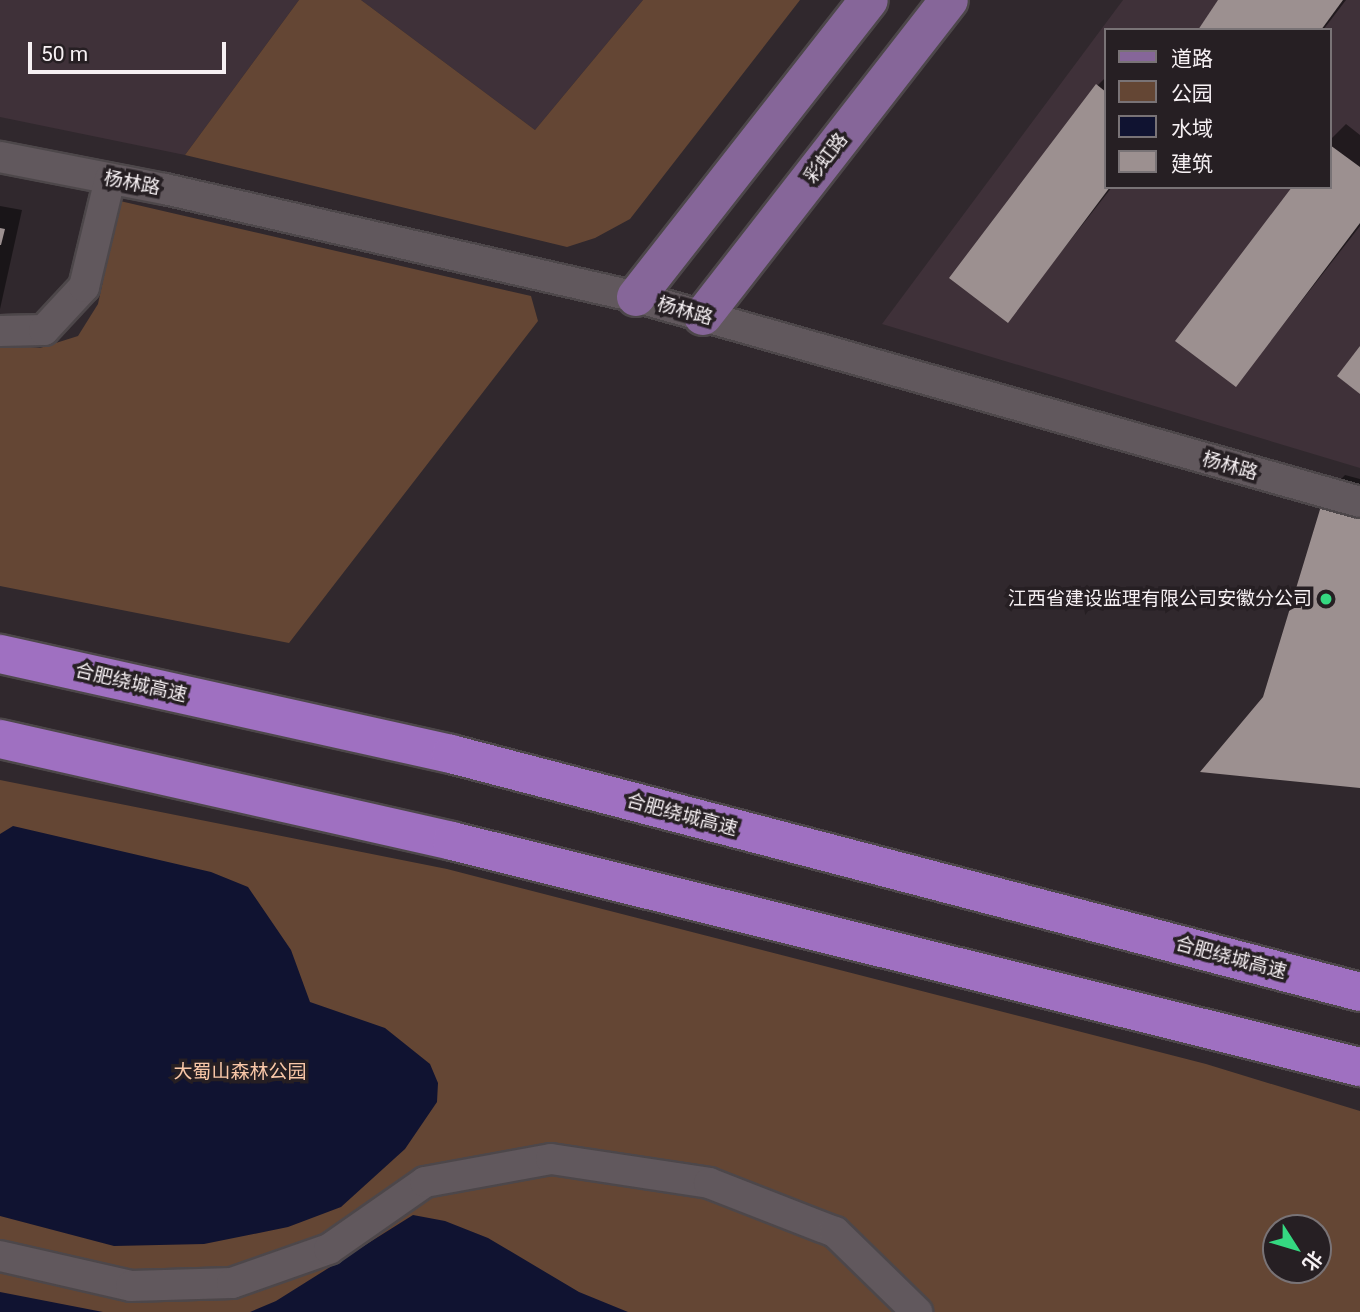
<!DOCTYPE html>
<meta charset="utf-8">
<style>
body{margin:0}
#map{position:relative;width:1360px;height:1312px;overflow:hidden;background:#30282d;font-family:Roboto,"Noto Sans SC",sans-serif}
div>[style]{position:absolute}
.built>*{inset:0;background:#3f3139}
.green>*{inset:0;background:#644634}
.water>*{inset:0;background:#101331}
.shadow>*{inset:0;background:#0007}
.building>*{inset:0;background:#9c9090}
.roads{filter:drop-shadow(2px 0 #4d474a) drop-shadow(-2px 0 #4d474a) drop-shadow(0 2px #4d474a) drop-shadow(0 -2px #4d474a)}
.minor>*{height:30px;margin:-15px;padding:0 15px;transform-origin:15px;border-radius:15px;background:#61585d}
.major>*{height:38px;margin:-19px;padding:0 19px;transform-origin:19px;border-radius:19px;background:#866699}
.highway>*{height:38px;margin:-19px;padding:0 19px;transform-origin:19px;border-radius:19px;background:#9f70c1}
.dots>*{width:19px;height:19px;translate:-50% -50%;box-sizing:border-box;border:4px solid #261f23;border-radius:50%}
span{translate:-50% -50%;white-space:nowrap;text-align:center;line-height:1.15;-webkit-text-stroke:7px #261f23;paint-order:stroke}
.street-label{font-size:19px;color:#f6f0f3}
.poi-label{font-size:19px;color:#f6f0f3}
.right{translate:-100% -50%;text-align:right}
.park-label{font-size:19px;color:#f9c7a8}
.legend{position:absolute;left:1104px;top:28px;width:228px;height:161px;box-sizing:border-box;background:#261f23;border:2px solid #797376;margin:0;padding:9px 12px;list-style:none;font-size:21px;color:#f6f0f3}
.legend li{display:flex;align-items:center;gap:14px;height:35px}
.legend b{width:35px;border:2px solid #797376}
.north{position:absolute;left:1262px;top:1214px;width:70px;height:70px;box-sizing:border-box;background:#261f23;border:2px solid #797376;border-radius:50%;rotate:127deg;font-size:19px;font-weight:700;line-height:28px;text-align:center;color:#f6f0f3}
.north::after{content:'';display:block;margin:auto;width:24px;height:32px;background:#35d881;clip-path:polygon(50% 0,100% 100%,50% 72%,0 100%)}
.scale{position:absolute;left:28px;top:42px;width:198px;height:32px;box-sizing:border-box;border:4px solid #f6f0f3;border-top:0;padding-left:9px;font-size:21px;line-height:24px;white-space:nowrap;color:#f6f0f3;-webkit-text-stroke:5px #261f23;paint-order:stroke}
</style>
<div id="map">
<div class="built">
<div style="clip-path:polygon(0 0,299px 0,185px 155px,0 117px)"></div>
<div style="clip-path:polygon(361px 0,643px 0,535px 130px)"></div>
<div style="clip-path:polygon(evenodd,1123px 0,1360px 0,1360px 468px,882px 324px,1123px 0,1106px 30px,1330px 30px,1330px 187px,1106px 187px,1106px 30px)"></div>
</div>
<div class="green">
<div style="clip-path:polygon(299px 0,361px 0,535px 130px,643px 0,800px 0,630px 219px,595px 238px,567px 247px,185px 155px)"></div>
<div style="clip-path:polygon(120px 201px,531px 296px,538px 321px,289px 643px,0 586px,0 344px,40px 348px,78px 336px,98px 304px)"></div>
<div style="clip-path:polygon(evenodd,0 780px,447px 869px,1206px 1064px,1360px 1111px,1360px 1312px,0 1312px,0 780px,1276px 1228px,1318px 1228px,1318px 1270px,1276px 1270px,1276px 1228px)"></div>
</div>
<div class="water">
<div style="clip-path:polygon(13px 826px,211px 872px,248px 887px,291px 950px,310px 1002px,385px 1028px,430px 1064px,438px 1083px,437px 1102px,405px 1149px,341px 1207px,288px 1227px,204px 1244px,114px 1246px,0 1216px,0 834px)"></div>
<div style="clip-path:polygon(413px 1215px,445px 1221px,488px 1238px,579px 1292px,628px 1312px,250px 1312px,276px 1301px)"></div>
<div style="clip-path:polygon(0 1292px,103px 1312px,0 1312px)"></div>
</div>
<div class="shadow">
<div style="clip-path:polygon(1220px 0,1346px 0,1323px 30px,1201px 30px)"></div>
<div style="clip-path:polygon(1106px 77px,1106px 187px,1112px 187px,1008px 320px,1098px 85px)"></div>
<div style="clip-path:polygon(1346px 124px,1360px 135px,1360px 226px,1236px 385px,1330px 187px,1330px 140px)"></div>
<div style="clip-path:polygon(0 206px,22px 210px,0 309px)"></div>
<div style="clip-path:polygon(1345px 475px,1360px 479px,1360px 787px,1264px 698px,1327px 494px)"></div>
</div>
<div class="building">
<div style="clip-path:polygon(1218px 0,1343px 0,1321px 30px,1198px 30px)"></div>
<div style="clip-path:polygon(1096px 84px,1106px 92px,1106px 187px,1110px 187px,1008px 323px,949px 278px)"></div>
<div style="clip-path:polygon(1330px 145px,1360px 167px,1360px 223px,1236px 387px,1175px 341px,1292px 187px,1330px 187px)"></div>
<div style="clip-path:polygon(0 228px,5px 229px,1px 245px,0 245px)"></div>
<div style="clip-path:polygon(1360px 346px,1360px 394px,1337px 376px)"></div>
<div style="clip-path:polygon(1325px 493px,1360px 502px,1360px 788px,1200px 772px,1263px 697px)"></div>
</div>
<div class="roads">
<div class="minor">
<div style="left:0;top:157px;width:168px;rotate:11deg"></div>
<div style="left:165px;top:189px;width:483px;rotate:12.9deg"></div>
<div style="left:636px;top:297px;width:752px;rotate:15.81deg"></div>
<div style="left:0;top:331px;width:44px;rotate:-1.3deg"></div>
<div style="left:44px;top:330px;width:59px;rotate:-47.1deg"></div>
<div style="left:84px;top:287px;width:111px;rotate:-76.5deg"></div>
<div style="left:0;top:1256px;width:134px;rotate:12.9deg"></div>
<div style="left:131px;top:1286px;width:101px;rotate:-1.7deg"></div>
<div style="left:232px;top:1283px;width:103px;rotate:-19.3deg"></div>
<div style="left:329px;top:1249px;width:117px;rotate:-34.9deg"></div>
<div style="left:425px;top:1182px;width:128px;rotate:-10.3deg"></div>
<div style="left:551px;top:1159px;width:160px;rotate:8.6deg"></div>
<div style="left:709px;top:1183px;width:135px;rotate:21.3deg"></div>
<div style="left:835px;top:1232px;width:115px;rotate:44.3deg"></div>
</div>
<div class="major">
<div style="left:636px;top:297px;width:377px;rotate:-51.9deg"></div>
<div style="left:703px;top:316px;width:400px;rotate:-52.1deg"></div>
</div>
<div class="highway">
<div style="left:0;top:654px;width:462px;rotate:12.5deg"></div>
<div style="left:451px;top:754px;width:940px;rotate:14.67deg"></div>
<div style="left:0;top:739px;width:463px;rotate:12.7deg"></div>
<div style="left:452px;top:841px;width:936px;rotate:13.98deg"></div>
</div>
</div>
<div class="dots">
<div style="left:1326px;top:599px;background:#35d881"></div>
</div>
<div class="street-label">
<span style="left:826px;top:158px;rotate:-52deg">彩虹路</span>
<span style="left:132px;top:183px;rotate:11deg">杨林路</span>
<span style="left:685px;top:311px;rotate:16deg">杨林路</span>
<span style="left:1230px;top:466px;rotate:16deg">杨林路</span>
<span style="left:131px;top:683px;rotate:13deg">合肥绕城高速</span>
<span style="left:682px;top:815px;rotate:15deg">合肥绕城高速</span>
<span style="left:1231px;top:958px;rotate:15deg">合肥绕城高速</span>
</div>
<div class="poi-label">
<span class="right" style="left:1312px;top:599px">江西省建设监理有限公司安徽分公司</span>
</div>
<div class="park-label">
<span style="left:240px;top:1072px">大蜀山森林公园</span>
</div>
<ul class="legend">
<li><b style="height:9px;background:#866699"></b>道路</li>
<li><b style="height:19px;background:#644634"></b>公园</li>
<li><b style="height:19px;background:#101331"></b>水域</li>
<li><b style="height:19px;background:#9c9090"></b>建筑</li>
</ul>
<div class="north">北</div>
<div class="scale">50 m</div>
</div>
